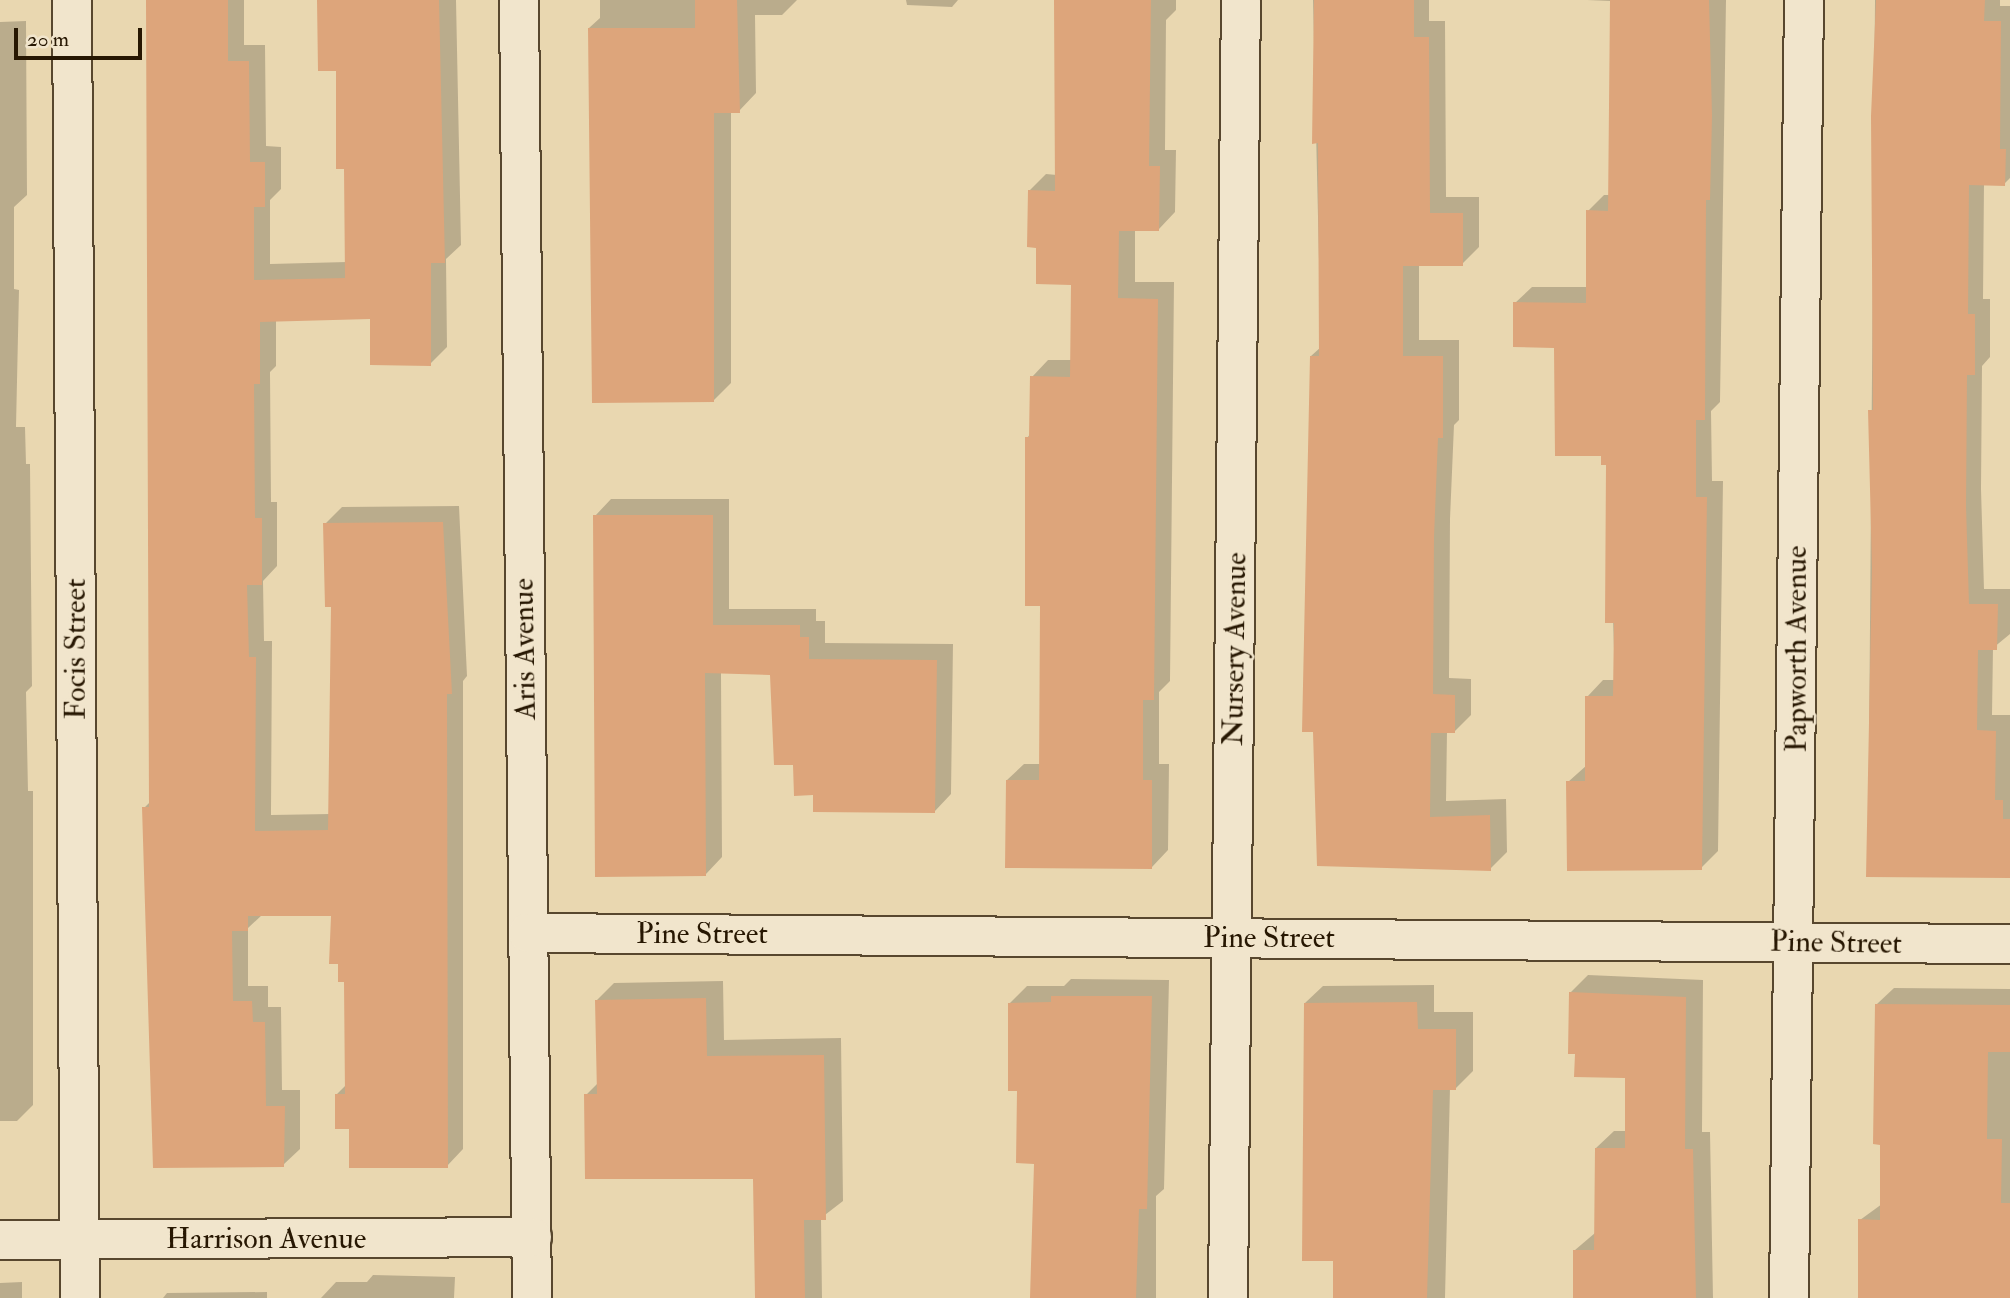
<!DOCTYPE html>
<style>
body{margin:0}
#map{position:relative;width:2010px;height:1298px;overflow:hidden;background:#e9d7b0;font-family:"IM FELL Double Pica",serif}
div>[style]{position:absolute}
.shadow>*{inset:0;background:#0003}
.building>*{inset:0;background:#dda57b}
.roads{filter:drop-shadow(2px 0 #58472e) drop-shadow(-2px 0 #58472e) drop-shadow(0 2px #58472e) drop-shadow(0 -2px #58472e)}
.minor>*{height:38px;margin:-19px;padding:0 19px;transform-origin:19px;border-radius:19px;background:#f1e5cc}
span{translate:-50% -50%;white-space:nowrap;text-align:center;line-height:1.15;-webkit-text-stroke:5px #f1e5cc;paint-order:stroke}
.street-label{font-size:30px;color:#271702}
.scale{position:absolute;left:14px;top:28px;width:128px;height:32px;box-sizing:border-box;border:4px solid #271702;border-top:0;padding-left:9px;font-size:21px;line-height:24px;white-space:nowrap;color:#271702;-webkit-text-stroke:5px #f1e5cc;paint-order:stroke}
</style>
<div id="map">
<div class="shadow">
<div style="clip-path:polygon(147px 0,244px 0,244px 45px,265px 45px,266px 146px,281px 147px,281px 189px,270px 200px,270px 264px,347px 262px,346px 167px,338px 69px,320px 0,456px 0,461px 245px,446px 259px,447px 347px,430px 364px,372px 318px,276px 320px,276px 366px,270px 372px,271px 502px,277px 502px,277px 566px,263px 581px,264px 641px,272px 641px,271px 815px,330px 814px,333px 605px,325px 524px,342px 507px,459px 506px,467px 676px,463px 681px,463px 1149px,447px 1166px,351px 1127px,337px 1094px,346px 1085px,345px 980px,332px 914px,262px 915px,248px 928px,248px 986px,268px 986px,268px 1007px,281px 1007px,282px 1090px,300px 1090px,300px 1149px,283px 1165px,144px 808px,151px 801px)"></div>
<div style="clip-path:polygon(600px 0,797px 0,782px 15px,755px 15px,756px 93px,739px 111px,731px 111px,731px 383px,713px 401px,589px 28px,600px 18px)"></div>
<div style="clip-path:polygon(906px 0,958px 0,952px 7px,907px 5px)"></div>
<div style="clip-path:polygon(1057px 0,1176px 0,1176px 10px,1166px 20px,1165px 150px,1176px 150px,1175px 212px,1159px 229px,1135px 229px,1135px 282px,1174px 282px,1170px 681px,1159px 692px,1159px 764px,1169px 764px,1168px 850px,1152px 867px,1007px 780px,1024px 764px,1041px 764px,1041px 604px,1027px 438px,1031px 433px,1032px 377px,1048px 360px,1072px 360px,1073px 283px,1038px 246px,1029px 191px,1046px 174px,1057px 175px)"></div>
<div style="clip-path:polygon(1313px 0,1429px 0,1429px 21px,1445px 21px,1446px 197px,1479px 197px,1479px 247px,1462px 264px,1419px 264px,1419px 340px,1459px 340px,1459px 420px,1454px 425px,1450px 519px,1449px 678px,1471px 679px,1471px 715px,1454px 732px,1447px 732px,1446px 801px,1506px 799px,1507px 852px,1490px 869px,1318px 864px,1311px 356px,1321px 347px)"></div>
<div style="clip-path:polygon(1587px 0,1726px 0,1720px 402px,1711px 411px,1712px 481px,1723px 481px,1718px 851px,1701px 868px,1568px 782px,1587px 765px,1587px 697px,1603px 680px,1615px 680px,1608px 463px,1556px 346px,1515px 303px,1532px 287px,1588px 287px,1588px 211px,1604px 195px,1610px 195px,1611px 1px)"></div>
<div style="clip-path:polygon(1875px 0,2000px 0,2000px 6px,2010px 6px,2010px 178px,2004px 184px,1984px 184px,1983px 299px,1990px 299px,1990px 357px,1982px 366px,1981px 489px,1984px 589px,2010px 589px,2010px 634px,1993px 648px,1992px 715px,2010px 715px,2010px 876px,1868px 875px)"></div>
<div style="clip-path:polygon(26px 21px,27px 195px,14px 207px,14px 289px,19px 290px,16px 427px,25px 427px,26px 464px,30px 464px,32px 686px,26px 692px,28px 791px,33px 791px,33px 1105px,17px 1121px,0 1121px,0 22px)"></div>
<div style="clip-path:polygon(611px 499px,729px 499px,729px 609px,816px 609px,816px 621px,825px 621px,825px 643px,953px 644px,951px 794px,935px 811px,815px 794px,795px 764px,772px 674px,721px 672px,722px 857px,706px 874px,595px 516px)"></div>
<div style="clip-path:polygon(1588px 975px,1703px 980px,1702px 1132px,1710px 1132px,1713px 1298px,1575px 1298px,1575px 1250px,1595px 1233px,1596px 1148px,1614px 1131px,1627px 1131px,1627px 1077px,1577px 1052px,1570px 993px)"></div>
<div style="clip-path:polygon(1071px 979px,1169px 980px,1164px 1189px,1156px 1196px,1156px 1298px,1032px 1298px,1036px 1162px,1019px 1089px,1010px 1003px,1027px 986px,1064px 986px)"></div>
<div style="clip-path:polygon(723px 981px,724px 1040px,841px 1038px,843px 1201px,821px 1218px,822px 1298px,757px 1298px,755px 1177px,586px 1095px,598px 1083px,597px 1000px,614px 983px)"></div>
<div style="clip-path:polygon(1434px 985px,1434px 1012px,1473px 1012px,1473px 1071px,1456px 1088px,1450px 1088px,1445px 1298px,1335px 1298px,1335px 1259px,1305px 1003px,1323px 986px)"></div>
<div style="clip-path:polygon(1894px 988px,2010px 989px,2010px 1298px,1861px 1298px,1860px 1220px,1882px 1204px,1877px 1004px)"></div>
<div style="clip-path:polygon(373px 1275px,455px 1277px,454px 1298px,321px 1298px,336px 1282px,367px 1282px)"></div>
<div style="clip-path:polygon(22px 1282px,22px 1298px,0 1298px,0 1283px)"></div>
<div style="clip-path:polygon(267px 1292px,267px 1298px,163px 1298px,167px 1293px)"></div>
</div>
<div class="building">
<div style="clip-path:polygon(146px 0,228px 0,228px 61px,249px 61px,250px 162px,265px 162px,265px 207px,254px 207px,254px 280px,345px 278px,344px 169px,336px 169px,336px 71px,318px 71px,317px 0,439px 0,445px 263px,431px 263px,431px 366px,370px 365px,370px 319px,260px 322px,260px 384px,254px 384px,255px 518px,262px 518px,262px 585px,247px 585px,249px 657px,256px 657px,255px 831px,328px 830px,331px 607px,325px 607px,323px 523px,443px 522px,452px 694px,447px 694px,448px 1168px,349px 1168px,349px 1129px,335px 1129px,335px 1094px,345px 1094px,344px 982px,338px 982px,338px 964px,329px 964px,331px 916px,248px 916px,248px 931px,232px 931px,233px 1001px,252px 1001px,253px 1022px,265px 1022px,266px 1106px,285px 1106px,284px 1167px,153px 1168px,142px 807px,149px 807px)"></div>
<div style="clip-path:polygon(695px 0,737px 0,740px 113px,714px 113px,714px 402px,592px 403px,588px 28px,695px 28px)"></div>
<div style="clip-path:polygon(1054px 0,1151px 0,1149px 166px,1160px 166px,1159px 231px,1119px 231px,1118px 298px,1158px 299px,1154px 700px,1143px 700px,1143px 780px,1152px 780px,1152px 869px,1005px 868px,1006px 780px,1039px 780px,1040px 606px,1025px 606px,1025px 437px,1029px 437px,1030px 376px,1070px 377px,1071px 285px,1036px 284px,1036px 248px,1027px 247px,1028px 190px,1055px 191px)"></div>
<div style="clip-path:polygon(1314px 0,1414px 0,1414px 37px,1429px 37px,1430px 213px,1463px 213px,1463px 266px,1403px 266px,1403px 356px,1443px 356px,1443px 438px,1438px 438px,1434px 537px,1433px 694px,1455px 695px,1455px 733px,1431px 733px,1430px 817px,1490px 815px,1491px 871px,1317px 866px,1313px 732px,1302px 732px,1310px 356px,1319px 356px,1318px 143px,1312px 144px)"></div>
<div style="clip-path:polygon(1610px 0,1709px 0,1712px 116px,1710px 200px,1706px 200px,1705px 420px,1696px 420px,1696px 497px,1707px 497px,1702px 870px,1567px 871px,1566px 781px,1585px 781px,1585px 696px,1613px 696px,1614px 623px,1605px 623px,1606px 465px,1601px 465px,1601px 456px,1555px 456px,1554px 348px,1513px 347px,1513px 302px,1586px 303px,1586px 210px,1608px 211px)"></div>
<div style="clip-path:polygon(1876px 0,1985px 0,1984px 21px,2001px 21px,2000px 149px,2006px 149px,2005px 186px,1969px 185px,1968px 314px,1975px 314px,1975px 375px,1967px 375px,1966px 506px,1969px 604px,1998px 604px,1997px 650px,1978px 650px,1977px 730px,1996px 731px,1995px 800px,2003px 800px,2003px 819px,2010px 819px,2010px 878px,1866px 877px,1872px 568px,1868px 410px,1873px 410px,1871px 116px)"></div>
<div style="clip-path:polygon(593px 515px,713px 515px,713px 625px,800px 625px,800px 637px,809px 637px,809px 659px,937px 660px,935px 813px,813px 812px,813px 795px,794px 796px,793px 765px,774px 765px,770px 675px,705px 673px,706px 876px,595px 877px)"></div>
<div style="clip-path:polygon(1569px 992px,1686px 997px,1685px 1149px,1693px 1149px,1696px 1298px,1573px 1298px,1573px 1250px,1594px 1250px,1595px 1148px,1625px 1148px,1625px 1078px,1574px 1077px,1575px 1054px,1568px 1054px)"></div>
<div style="clip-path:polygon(1051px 996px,1152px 996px,1147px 1209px,1139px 1209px,1136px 1298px,1030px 1298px,1034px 1164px,1016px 1163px,1017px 1091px,1008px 1091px,1008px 1003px,1051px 1002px)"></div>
<div style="clip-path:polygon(706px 998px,707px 1056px,824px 1055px,826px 1220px,804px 1220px,805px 1298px,755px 1298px,753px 1179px,585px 1179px,584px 1094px,597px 1094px,595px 1000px)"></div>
<div style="clip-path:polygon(1417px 1002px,1418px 1029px,1456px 1029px,1456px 1090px,1433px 1090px,1427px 1298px,1333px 1298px,1333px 1261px,1302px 1261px,1304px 1003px)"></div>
<div style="clip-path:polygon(1875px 1004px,2010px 1005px,2010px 1052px,1988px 1052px,1987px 1139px,2002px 1139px,2001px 1203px,2010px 1203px,2010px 1298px,1858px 1298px,1858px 1219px,1880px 1220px,1880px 1145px,1873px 1144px)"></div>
</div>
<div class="roads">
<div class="minor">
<div style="left:72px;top:0;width:1298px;rotate:89.65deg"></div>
<div style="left:519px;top:0;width:1298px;rotate:89.43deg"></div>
<div style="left:528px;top:933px;width:1482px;rotate:0.43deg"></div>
<div style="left:0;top:1240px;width:532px;rotate:-0.32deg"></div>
<div style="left:1228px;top:1298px;width:1298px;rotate:-89.43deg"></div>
<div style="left:1789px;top:1298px;width:1298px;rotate:-89.34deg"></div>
</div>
</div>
<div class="street-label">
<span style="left:76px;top:649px;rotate:-90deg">Focis Street</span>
<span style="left:525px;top:649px;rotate:-91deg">Aris Avenue</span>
<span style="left:1235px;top:649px;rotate:-89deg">Nursery Avenue</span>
<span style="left:1797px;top:649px;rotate:-90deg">Papworth Avenue</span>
<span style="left:702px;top:934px">Pine Street</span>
<span style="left:1269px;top:938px">Pine Street</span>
<span style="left:1836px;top:943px;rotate:1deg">Pine Street</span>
<span style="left:266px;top:1239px">Harrison Avenue</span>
</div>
<div class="scale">20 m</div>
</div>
